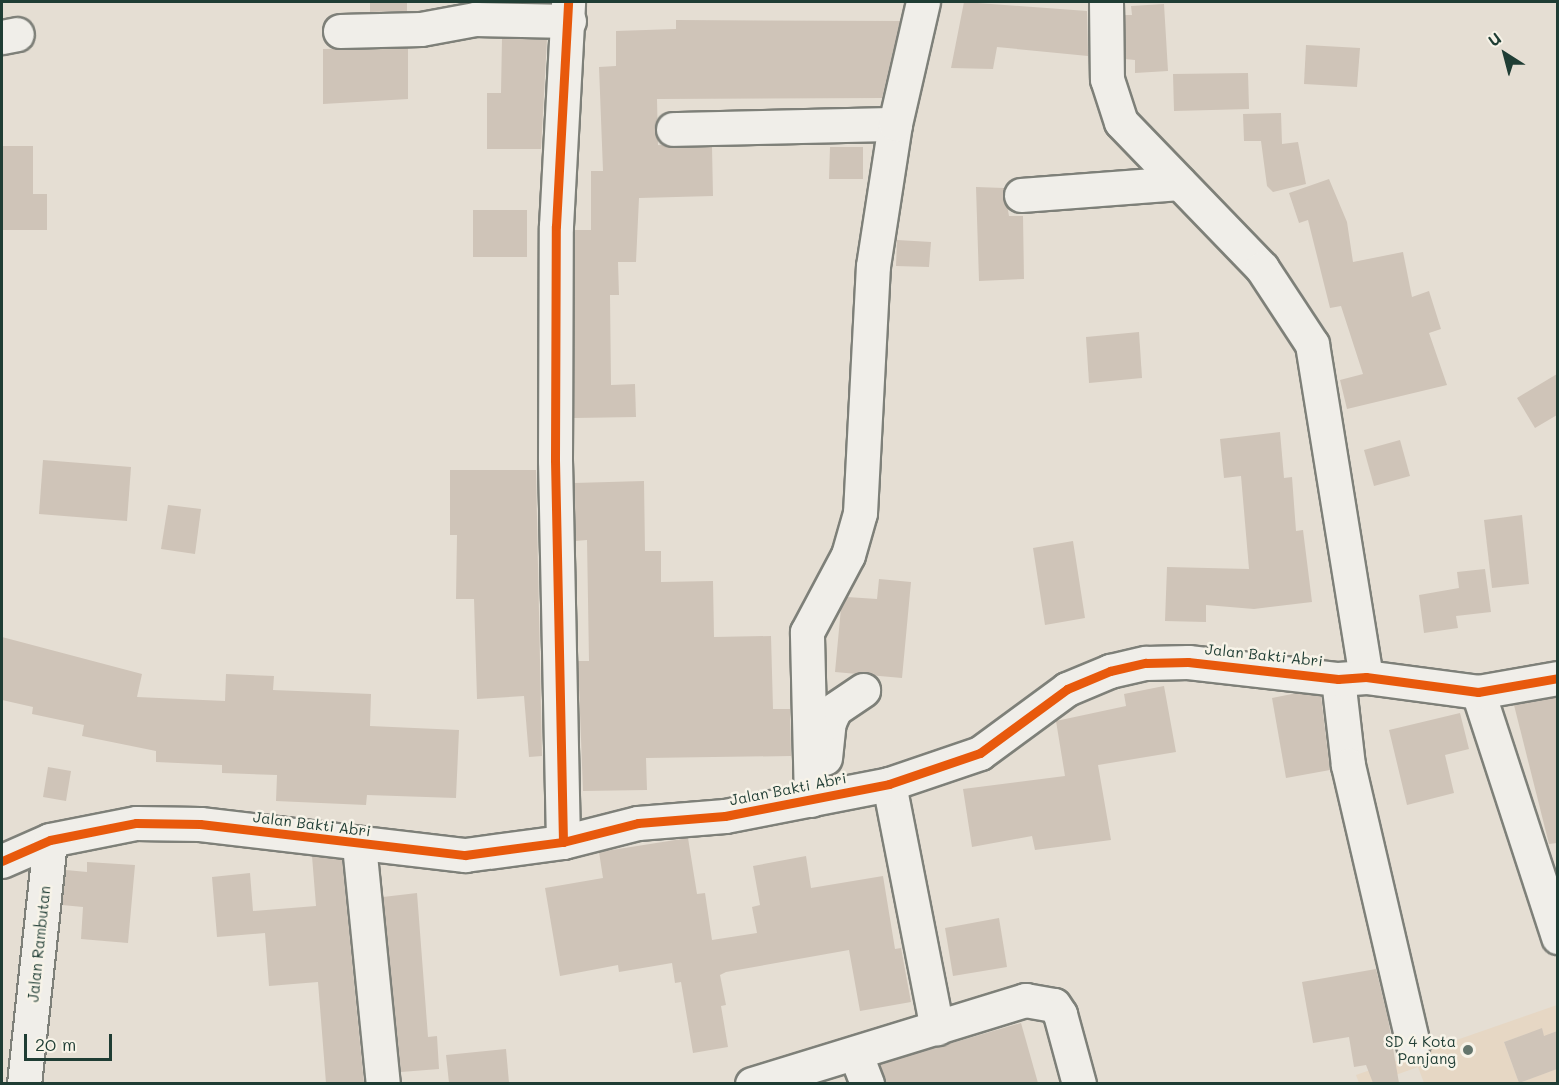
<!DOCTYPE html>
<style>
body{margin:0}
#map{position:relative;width:1559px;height:1085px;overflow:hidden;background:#e5ded3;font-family:Mali,sans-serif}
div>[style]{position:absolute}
.built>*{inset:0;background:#e6d7c4}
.building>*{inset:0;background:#cfc4b8}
.roads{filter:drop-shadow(2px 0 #7e8079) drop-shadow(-2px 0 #7e8079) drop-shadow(0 2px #7e8079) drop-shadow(0 -2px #7e8079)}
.minor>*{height:33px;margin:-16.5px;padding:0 16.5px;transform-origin:16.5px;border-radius:16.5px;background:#f0eee9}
.cycleway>*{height:9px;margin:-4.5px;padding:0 4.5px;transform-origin:4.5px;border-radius:4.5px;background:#e8590c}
.dots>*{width:16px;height:16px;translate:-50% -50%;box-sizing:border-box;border:3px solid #f7f3e8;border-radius:50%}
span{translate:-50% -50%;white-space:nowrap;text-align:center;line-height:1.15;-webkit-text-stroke:5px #f7f3e8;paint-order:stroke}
.street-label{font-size:15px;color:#1f3d34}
.poi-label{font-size:15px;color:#1f3d34}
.right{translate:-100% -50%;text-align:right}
.frame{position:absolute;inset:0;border:3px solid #1f3d34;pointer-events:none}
.north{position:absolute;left:1475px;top:24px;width:60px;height:60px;-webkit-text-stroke:4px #f7f3e8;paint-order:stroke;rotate:324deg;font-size:16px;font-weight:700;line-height:24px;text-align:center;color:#1f3d34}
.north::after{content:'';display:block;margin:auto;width:21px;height:27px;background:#1f3d34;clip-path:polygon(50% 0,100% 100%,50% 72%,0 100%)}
.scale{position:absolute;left:24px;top:1034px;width:88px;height:27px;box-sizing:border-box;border:3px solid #1f3d34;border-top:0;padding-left:8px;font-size:18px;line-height:21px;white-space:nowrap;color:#1f3d34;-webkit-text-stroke:4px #f7f3e8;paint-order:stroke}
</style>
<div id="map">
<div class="built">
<div style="clip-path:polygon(evenodd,1557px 1005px,1557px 1031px,1549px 1034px,1557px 1058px,1557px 1083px,1424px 1083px,1418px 1067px,1373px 1083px,1359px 1083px,1356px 1075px,1557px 1005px,1541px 1029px,1556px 1069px,1519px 1083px,1504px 1042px,1541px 1029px)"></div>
</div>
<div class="building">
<div style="clip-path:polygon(370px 2px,407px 2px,407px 11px,370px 12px)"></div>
<div style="clip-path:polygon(964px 2px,1087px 11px,1088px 56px,997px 47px,993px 69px,951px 68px)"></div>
<div style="clip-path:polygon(1164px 4px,1168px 71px,1135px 73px,1135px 60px,1125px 59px,1125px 15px,1132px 15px,1131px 6px)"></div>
<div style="clip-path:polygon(676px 20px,900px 21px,882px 98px,657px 99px,658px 145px,712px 147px,713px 196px,639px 198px,636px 262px,618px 262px,619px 295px,610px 295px,611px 385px,635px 384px,636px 417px,574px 418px,575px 230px,591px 230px,591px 171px,603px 171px,599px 67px,616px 66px,616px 31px,676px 29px)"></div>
<div style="clip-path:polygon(502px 38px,547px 39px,541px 149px,487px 149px,487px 93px,501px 93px)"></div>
<div style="clip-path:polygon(1306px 45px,1360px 48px,1357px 87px,1304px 84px)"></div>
<div style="clip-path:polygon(408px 48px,408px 99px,323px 104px,323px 49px)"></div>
<div style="clip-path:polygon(1248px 73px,1249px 109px,1174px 111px,1173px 74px)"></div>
<div style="clip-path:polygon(1281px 113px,1282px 144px,1298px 142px,1306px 184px,1273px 192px,1267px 186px,1261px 141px,1244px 141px,1243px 114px)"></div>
<div style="clip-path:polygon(2px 146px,33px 146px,33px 194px,47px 194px,47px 230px,2px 230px)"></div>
<div style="clip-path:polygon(830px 147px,863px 147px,863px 179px,829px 179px)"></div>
<div style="clip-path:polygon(1329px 179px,1347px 222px,1353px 262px,1403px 252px,1412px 297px,1429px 291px,1441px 329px,1429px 333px,1447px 385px,1347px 409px,1340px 380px,1363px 374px,1341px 306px,1330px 308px,1308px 220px,1299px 223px,1289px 193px)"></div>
<div style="clip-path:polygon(976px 187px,1004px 188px,1009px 216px,1023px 216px,1024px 279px,979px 281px)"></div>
<div style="clip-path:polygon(473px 210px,527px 210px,527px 257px,473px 257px)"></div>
<div style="clip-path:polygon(897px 240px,931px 242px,929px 267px,896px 266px)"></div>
<div style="clip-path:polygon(1139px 332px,1142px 378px,1089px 383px,1086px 337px)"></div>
<div style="clip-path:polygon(1557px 374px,1557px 415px,1535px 428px,1517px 398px)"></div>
<div style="clip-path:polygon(1280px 432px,1284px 478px,1292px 477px,1296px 531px,1303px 530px,1312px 602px,1254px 609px,1206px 605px,1206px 622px,1165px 621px,1167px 567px,1249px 569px,1241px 476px,1224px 478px,1220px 439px)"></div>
<div style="clip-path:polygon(1400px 440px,1410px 476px,1374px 486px,1364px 450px)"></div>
<div style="clip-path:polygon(43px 460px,131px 467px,127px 521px,39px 514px)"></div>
<div style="clip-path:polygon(450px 470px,536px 470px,542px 756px,529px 757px,524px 696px,477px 699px,474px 599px,456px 599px,457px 535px,450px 535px)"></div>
<div style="clip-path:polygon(644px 481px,645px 551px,661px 551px,661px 582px,713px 581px,714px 637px,771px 636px,773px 709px,790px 709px,791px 756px,646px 758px,647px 790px,583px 791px,578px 661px,589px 661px,587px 540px,575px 541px,574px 483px)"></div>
<div style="clip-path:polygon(168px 505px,201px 509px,195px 554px,161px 549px)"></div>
<div style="clip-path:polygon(1522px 515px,1529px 584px,1492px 588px,1484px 520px)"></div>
<div style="clip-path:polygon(1073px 541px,1085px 618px,1045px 625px,1033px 548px)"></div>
<div style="clip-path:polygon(1485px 569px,1491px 612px,1456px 616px,1458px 628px,1424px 633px,1419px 595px,1459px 588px,1457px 572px)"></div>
<div style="clip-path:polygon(879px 579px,911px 582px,902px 678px,835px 672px,841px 608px,847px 597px,877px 599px)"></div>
<div style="clip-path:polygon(2px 637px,142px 674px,137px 697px,225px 701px,226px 674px,274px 676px,273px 690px,371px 694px,370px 726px,459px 730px,456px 798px,367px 795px,366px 805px,276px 801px,277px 775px,222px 773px,222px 765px,156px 762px,156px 751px,82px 736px,84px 725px,32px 714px,33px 707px,2px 700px)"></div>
<div style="clip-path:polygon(1164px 686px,1176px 752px,1098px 765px,1111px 840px,1035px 850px,1032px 836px,972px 847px,963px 789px,1065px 776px,1056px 721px,1126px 706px,1124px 694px)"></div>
<div style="clip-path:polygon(1297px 693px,1321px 696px,1330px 770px,1286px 778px,1272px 698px)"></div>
<div style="clip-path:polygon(1557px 697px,1557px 843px,1549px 844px,1514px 705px)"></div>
<div style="clip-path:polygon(1460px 713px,1469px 749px,1445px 755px,1454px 793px,1407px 805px,1389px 730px)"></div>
<div style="clip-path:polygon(48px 767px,71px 771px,66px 801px,43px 797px)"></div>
<div style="clip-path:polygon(688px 838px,697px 894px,705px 893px,712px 940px,757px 933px,752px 907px,760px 905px,753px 866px,806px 856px,811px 888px,883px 876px,895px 949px,901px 948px,911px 1002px,860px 1011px,849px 950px,726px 972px,720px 975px,726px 1005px,721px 1006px,728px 1047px,693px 1053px,681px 982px,675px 983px,672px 963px,619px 972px,618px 965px,560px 976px,545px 888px,603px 878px,599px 852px)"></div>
<div style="clip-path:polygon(312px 856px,342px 859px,364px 1083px,326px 1083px,318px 982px,269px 986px,265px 933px,217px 937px,212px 877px,250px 873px,253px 911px,316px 906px)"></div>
<div style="clip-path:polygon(87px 862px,135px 865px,128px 943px,81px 939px,83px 907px,62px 905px,66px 870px,87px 872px)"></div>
<div style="clip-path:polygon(417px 893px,428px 1037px,437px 1036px,439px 1069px,401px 1072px,383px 897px)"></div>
<div style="clip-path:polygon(999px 918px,1007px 967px,953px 976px,945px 928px)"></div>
<div style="clip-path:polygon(1376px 969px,1388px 1019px,1399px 1083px,1373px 1083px,1366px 1065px,1354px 1067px,1349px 1037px,1313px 1043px,1302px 982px)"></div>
<div style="clip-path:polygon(1021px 1023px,1038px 1083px,886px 1083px,880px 1064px)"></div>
<div style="clip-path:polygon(1542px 1028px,1544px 1036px,1557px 1031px,1557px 1069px,1519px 1083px,1504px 1042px)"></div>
<div style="clip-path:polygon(506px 1049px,509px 1083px,449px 1083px,446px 1055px)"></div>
</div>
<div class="roads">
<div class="minor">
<div style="left:1106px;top:2px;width:77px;rotate:89.3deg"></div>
<div style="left:1107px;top:79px;width:45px;rotate:72deg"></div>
<div style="left:1121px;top:122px;width:203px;rotate:46deg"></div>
<div style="left:1262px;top:268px;width:91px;rotate:56.7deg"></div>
<div style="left:1312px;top:344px;width:337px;rotate:80.8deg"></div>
<div style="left:340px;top:31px;width:81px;rotate:-1.4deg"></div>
<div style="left:421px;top:29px;width:55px;rotate:-10.5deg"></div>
<div style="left:475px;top:19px;width:94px;rotate:1.2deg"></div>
<div style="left:2px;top:37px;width:15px;rotate:-11deg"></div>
<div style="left:673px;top:129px;width:222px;rotate:-1.3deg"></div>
<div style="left:1021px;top:195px;width:159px;rotate:-4.3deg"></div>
<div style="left:1338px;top:679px;width:87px;rotate:83.4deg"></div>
<div style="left:1348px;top:765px;width:286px;rotate:76.9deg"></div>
<div style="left:1478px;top:692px;width:258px;rotate:71.9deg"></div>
<div style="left:825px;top:758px;width:36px;rotate:-84deg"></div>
<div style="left:829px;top:722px;width:14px;rotate:-65deg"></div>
<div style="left:835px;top:709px;width:34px;rotate:-34deg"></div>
<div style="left:889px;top:784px;width:249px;rotate:78.9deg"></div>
<div style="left:811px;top:800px;width:168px;rotate:-91.4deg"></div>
<div style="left:807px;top:632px;width:87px;rotate:-62deg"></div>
<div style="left:848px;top:555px;width:44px;rotate:-74.1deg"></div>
<div style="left:860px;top:513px;width:247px;rotate:-87deg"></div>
<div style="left:873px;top:266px;width:144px;rotate:-81.2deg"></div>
<div style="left:895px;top:124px;width:125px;rotate:-77.1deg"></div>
<div style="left:563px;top:842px;width:382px;rotate:-91.2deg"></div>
<div style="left:555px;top:460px;width:234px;rotate:-89.8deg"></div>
<div style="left:556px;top:226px;width:224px;rotate:-86.9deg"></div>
<div style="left:359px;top:845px;width:240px;rotate:84.3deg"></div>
<div style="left:2px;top:861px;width:52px;rotate:-23.6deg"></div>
<div style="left:50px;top:840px;width:88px;rotate:-11.2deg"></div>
<div style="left:136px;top:823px;width:64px;rotate:0.9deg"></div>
<div style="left:200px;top:824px;width:267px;rotate:6.7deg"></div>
<div style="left:465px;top:855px;width:99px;rotate:-7.6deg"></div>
<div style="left:563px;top:842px;width:77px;rotate:-14.2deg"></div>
<div style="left:638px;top:823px;width:87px;rotate:-4.6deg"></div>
<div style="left:725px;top:816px;width:167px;rotate:-11deg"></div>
<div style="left:889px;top:784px;width:96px;rotate:-18.8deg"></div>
<div style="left:980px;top:753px;width:108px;rotate:-36.3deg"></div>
<div style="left:1067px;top:689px;width:47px;rotate:-22.7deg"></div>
<div style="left:1110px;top:671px;width:37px;rotate:-13deg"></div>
<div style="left:1146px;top:663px;width:42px;rotate:-1.4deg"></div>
<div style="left:1188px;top:662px;width:151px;rotate:6.5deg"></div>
<div style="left:1338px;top:679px;width:28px;rotate:-4deg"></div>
<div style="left:1366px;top:677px;width:113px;rotate:7.6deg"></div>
<div style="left:1478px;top:692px;width:81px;rotate:-9.9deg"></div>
<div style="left:856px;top:1055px;width:31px;rotate:69deg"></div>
<div style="left:24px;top:1084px;width:245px;rotate:-83.9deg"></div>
<div style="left:752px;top:1084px;width:286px;rotate:-17.1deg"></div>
<div style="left:1025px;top:1000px;width:29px;rotate:10deg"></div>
<div style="left:1054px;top:1005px;width:11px;rotate:56deg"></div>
<div style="left:1060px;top:1014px;width:73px;rotate:74.8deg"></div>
</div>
</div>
<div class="cycleway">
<div style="left:563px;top:842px;width:382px;rotate:-91.2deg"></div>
<div style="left:555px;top:460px;width:234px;rotate:-89.8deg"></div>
<div style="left:556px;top:226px;width:224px;rotate:-86.9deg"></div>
<div style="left:2px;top:861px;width:52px;rotate:-23.6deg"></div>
<div style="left:50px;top:840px;width:88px;rotate:-11.2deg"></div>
<div style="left:136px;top:823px;width:64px;rotate:0.9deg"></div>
<div style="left:200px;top:824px;width:267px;rotate:6.7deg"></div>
<div style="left:465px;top:855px;width:99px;rotate:-7.6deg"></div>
<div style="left:563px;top:842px;width:77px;rotate:-14.2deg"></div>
<div style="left:638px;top:823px;width:87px;rotate:-4.6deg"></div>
<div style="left:725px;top:816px;width:167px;rotate:-11deg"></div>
<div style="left:889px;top:784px;width:96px;rotate:-18.8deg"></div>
<div style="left:980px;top:753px;width:108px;rotate:-36.3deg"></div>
<div style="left:1067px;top:689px;width:47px;rotate:-22.7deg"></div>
<div style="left:1110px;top:671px;width:37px;rotate:-13deg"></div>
<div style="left:1146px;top:663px;width:42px;rotate:-1.4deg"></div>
<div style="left:1188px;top:662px;width:151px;rotate:6.5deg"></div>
<div style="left:1338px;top:679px;width:28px;rotate:-4deg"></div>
<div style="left:1366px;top:677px;width:113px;rotate:7.6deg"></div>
<div style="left:1478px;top:692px;width:81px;rotate:-9.9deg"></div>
</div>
<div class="dots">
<div style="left:1468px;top:1050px;background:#64756c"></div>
</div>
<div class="street-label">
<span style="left:1264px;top:655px;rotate:6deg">Jalan Bakti Abri</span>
<span style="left:788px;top:789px;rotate:-11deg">Jalan Bakti Abri</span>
<span style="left:312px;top:824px;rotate:7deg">Jalan Bakti Abri</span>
<span style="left:39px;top:944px;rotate:-84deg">Jalan Rambutan</span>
</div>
<div class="poi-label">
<span class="right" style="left:1456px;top:1050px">SD 4 Kota<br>Panjang</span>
</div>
<div class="frame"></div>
<div class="north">U</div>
<div class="scale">20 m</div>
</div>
